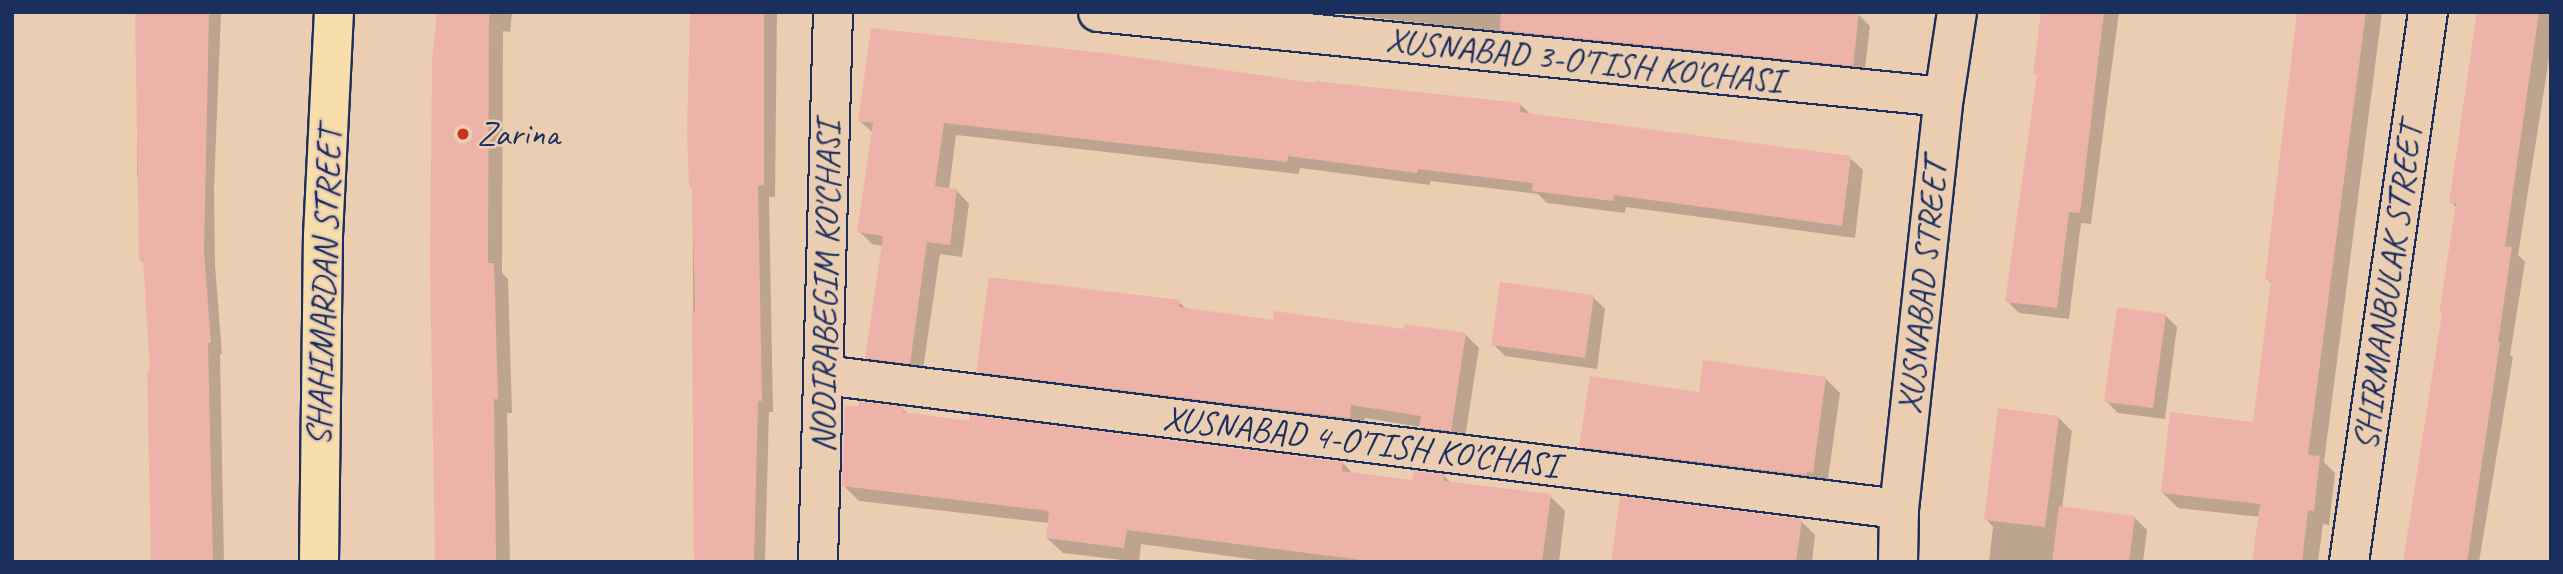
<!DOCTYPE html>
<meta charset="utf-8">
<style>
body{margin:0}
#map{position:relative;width:2563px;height:574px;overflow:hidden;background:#ebceb2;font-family:Caveat,sans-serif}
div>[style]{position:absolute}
.shadow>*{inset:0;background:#0003}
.building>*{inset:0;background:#eeb3a8}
.roads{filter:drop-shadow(2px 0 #1b2f5e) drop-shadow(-2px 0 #1b2f5e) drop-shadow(0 2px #1b2f5e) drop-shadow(0 -2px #1b2f5e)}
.minor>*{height:38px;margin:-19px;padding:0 19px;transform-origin:19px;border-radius:19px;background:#ebceb2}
.major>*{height:38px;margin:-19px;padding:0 19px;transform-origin:19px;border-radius:19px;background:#f8deab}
.dots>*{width:19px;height:19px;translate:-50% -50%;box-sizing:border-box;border:4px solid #ebceb2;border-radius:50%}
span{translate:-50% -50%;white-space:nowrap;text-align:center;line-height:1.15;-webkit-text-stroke:5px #ebceb2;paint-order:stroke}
.street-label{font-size:35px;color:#1b2f5e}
.poi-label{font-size:35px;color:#1b2f5e}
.left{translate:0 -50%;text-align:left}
.frame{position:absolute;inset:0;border:14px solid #1b2f5e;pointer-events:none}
</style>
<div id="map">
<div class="shadow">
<div style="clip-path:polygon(145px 12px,221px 12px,214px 189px,215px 265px,222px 354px,220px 354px,224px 562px,152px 562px,152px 373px,145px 264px,140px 259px,140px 179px,137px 176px,137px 40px)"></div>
<div style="clip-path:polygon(438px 12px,512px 12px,510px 32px,503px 31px,502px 273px,508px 279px,512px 413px,507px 413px,510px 562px,435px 562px)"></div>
<div style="clip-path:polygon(692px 12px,777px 12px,775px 197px,769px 197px,773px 412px,769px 412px,765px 562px,694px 562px)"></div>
<div style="clip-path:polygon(1324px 12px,1847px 12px,1858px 14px,1870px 26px,1864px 77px,1464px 35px,1456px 27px)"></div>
<div style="clip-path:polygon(2043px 12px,2119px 12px,2091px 224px,2081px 223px,2069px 319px,2019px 313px,2007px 301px,2038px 76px,2035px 73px)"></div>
<div style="clip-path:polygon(2300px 12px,2382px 12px,2324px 462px,2335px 473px,2329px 525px,2323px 524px,2318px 562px,2254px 562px,2260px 517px,2178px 508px,2163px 493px,2254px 423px,2272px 284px,2267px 279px)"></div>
<div style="clip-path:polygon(2477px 12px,2551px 12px,2551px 46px,2518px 255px,2525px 262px,2510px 355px,2513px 357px,2479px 562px,2405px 562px,2444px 314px,2457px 208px,2451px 202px)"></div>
<div style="clip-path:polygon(1316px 85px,1521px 105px,1531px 115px,1850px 158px,1863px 170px,1855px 238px,1626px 207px,1625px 213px,1547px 203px,1538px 194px,1430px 181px,1430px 185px,1300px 168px,1299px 174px,956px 135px,949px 190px,957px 191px,969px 204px,962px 257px,940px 254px,922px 376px,880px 370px,867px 357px,883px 246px,872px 244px,859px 231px,873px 133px,860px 121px)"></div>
<div style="clip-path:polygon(1593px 297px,1605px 309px,1597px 369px,1505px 356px,1493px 344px)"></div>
<div style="clip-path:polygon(1179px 302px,1187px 310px,1274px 322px,1465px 334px,1479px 348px,1464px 444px,1435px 440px,1421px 427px,1365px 418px,1363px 431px,991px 385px,978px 371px)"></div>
<div style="clip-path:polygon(2165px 315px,2177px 327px,2165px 419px,2118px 413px,2106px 401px)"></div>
<div style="clip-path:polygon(1825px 378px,1840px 393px,1827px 486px,1595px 461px,1581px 446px,1700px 394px)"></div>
<div style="clip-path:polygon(903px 409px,909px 415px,1343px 463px,1353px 474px,1414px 482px,1444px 476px,1451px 483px,1550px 496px,1565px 511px,1559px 562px,1272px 562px,1141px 544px,1139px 562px,1063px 553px,1047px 538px,1049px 523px,859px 501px,844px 486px)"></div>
<div style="clip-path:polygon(2058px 417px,2072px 431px,2062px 508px,2134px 517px,2147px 530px,2143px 562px,1989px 562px,1993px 527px,1986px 519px)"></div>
<div style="clip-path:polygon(1801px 521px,1815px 535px,1812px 562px,1613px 562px)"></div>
</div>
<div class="building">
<div style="clip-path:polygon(135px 12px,209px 12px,204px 252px,211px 343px,208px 343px,213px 562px,151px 562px,147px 371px,150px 371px,143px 260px,139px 260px)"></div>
<div style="clip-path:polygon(437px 12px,489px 12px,488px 263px,494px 263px,498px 399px,494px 399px,496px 562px,435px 562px,430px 265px,432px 61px)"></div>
<div style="clip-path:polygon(690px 12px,764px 12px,764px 185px,758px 186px,762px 401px,758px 401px,754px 562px,694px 562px,692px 311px,695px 311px,692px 188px,689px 188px,687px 132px)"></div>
<div style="clip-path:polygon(1501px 12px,1859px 12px,1853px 66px,1500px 30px)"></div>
<div style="clip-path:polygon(2041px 12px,2104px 12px,2080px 213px,2069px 212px,2057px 308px,2005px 302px,2037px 74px,2033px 74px)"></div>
<div style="clip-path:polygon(2297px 12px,2366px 12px,2308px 455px,2320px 456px,2314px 511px,2308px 510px,2302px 562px,2252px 562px,2260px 504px,2161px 493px,2170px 412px,2253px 422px,2271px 281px,2265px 280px)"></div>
<div style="clip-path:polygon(2477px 12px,2539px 12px,2505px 246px,2512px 247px,2498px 342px,2500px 342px,2467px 562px,2403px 562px,2442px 313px,2439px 313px,2456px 204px,2449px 203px)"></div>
<div style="clip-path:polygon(871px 28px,1105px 53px,1315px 83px,1315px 81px,1521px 103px,1520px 112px,1851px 156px,1842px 226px,1614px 195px,1613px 201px,1532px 191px,1533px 183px,1418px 169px,1417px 173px,1288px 156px,1287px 162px,944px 123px,935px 186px,957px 189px,950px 245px,927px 242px,910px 364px,865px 358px,883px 236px,857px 232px,873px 123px,858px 121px)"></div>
<div style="clip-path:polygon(989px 277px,1180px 300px,1179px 307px,1273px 320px,1274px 311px,1404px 329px,1405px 324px,1466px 333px,1451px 431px,1419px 427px,1421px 416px,1351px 405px,1350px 418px,976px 372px)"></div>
<div style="clip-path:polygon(1500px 282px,1594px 295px,1585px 358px,1491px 345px)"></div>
<div style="clip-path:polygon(2117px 307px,2166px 314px,2153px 408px,2104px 402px)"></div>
<div style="clip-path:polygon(1703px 360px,1826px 377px,1813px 473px,1807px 472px,1807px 475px,1579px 447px,1590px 376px,1699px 392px)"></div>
<div style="clip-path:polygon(859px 401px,904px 407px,903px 412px,969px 421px,970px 415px,1343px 462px,1342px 471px,1412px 480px,1414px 471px,1444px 474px,1444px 481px,1551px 494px,1542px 562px,1377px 562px,1127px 530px,1124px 548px,1046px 538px,1049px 511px,842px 486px,845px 405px,858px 407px)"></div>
<div style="clip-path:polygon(1998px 408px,2059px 416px,2045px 527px,1984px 520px)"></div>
<div style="clip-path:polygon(1620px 496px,1802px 519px,1796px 562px,1611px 562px)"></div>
<div style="clip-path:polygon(2059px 506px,2135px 516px,2129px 562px,2052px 562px)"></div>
</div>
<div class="roads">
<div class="minor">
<div style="left:1098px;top:12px;width:850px;rotate:5.74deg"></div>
<div style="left:824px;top:375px;width:1083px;rotate:7.11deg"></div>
<div style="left:818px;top:562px;width:550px;rotate:-88.44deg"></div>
<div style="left:1898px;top:562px;width:53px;rotate:-88.9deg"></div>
<div style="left:1899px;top:509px;width:414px;rotate:-83.8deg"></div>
<div style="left:1944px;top:97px;width:86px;rotate:-81.3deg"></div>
<div style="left:2349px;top:562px;width:556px;rotate:-81.83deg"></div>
</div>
<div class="major">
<div style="left:319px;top:562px;width:326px;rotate:-89.3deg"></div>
<div style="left:323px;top:236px;width:224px;rotate:-87.2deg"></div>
</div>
</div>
<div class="dots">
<div style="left:463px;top:134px;background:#c8321e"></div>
</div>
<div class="street-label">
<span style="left:1584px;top:61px;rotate:6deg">XUSNABAD 3-O'TISH KO'CHASI</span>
<span style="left:324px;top:287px;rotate:-88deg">SHAHIMARDAN STREET</span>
<span style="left:826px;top:287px;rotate:-89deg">NODIRABEGIM KO'CHASI</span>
<span style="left:1923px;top:287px;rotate:-84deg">XUSNABAD STREET</span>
<span style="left:2388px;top:287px;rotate:-82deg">SHIRMАNBULAK STREET</span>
<span style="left:1361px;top:442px;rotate:7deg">XUSNABAD 4-O'TISH KO'CHASI</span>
</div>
<div class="poi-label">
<span class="left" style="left:477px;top:134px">Zarina</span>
</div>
<div class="frame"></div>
</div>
